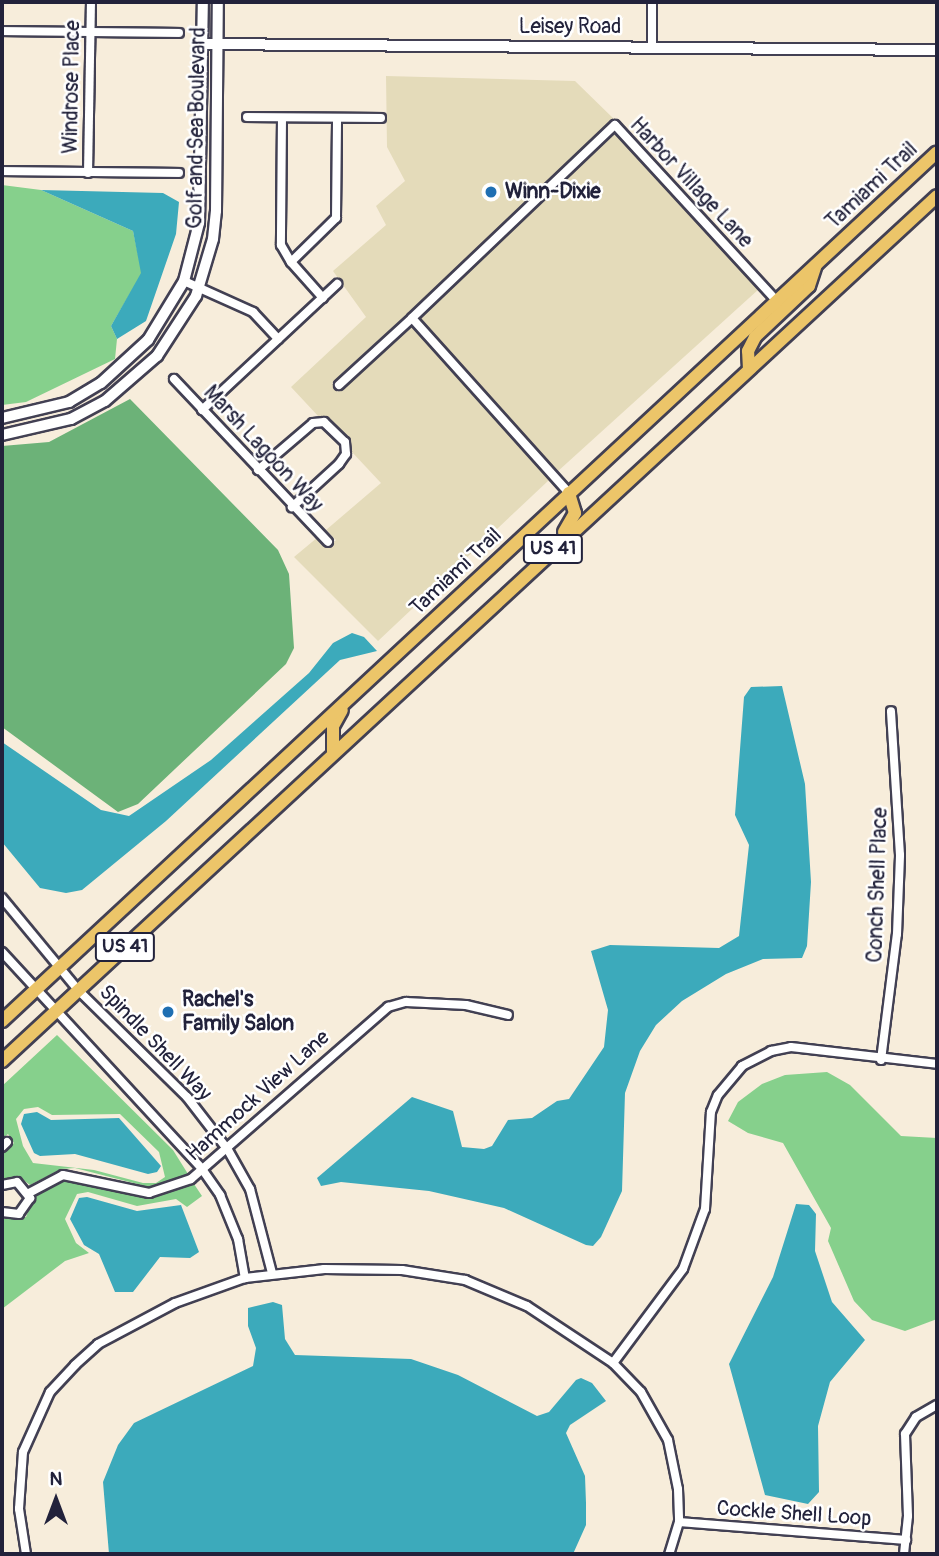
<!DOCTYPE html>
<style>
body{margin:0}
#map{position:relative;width:939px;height:1556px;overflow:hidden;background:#f7eddb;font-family:Pangolin,sans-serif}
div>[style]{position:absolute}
.built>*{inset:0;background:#e4dbba}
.green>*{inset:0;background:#86d08c}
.forest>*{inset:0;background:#6cb278}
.water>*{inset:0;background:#3caabb}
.roads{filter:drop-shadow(2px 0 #424053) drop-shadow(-2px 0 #424053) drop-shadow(0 2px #424053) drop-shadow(0 -2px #424053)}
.minor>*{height:8px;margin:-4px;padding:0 4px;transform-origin:4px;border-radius:4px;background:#fff}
.tertiary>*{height:10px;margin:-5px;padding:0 5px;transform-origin:5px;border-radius:5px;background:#fff}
.primary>*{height:12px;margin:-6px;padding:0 6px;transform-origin:6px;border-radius:6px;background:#ecc569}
.dots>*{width:19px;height:19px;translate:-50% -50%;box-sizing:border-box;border:4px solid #fff;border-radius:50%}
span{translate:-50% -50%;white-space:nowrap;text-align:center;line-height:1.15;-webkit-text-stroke:5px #fff;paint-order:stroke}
.shield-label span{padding:2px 5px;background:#fff;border:2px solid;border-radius:5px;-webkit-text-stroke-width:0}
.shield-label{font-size:19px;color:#22223b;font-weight:700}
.street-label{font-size:21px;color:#22223b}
.poi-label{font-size:21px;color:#22223b;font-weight:700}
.left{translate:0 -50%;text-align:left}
.frame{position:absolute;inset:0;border:4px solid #22223b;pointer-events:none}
.north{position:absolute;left:21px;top:1465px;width:70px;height:70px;-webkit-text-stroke:5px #fff;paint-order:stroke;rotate:0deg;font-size:19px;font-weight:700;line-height:28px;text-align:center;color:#22223b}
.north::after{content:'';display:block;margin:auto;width:24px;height:32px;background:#22223b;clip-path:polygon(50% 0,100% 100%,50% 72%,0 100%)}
</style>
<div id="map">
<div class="built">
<div style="clip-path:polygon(386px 76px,575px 81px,616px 121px,332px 383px,338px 392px,411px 326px,549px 480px,378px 641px,294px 557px,318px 537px,329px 548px,336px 540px,326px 530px,381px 483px,351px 451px,348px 437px,328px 418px,319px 417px,291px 387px,366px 317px,333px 271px,386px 225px,376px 206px,405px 181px,387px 147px)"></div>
<div style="clip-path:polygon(614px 133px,759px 289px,557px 472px,419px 318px)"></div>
</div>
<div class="green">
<div style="clip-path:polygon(2px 185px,41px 190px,133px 231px,142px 273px,111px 326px,117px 339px,115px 359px,26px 402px,2px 405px)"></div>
<div style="clip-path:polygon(evenodd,57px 1035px,173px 1150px,188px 1174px,149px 1187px,75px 1168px,61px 1169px,30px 1185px,18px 1176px,2px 1179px,2px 1154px,14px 1143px,8px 1134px,2px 1139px,2px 1086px,57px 1035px,38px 1107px,52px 1115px,120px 1114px,159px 1152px,165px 1177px,156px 1183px,143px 1183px,94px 1170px,33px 1163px,23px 1146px,16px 1119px,24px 1109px,38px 1107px)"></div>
<div style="clip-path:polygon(827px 1072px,850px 1085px,901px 1136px,937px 1138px,937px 1319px,905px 1331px,872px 1320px,854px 1301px,828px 1241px,831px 1228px,783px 1143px,748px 1133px,728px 1121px,738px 1102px,762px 1084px,785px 1075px)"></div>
<div style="clip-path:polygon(64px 1180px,149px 1198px,194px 1184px,202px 1196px,187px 1207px,176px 1199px,137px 1206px,88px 1192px,77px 1194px,65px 1219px,76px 1243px,89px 1253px,65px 1261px,2px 1309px,2px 1219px,26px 1217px,34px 1196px)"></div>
</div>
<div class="forest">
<div style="clip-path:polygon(130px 399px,278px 550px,289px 574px,294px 648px,286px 664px,138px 804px,118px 812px,2px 727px,2px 446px,49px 442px)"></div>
</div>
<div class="water">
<div style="clip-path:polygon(41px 190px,163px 193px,179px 202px,176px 234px,146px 321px,117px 339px,111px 326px,141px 273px,133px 231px)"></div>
<div style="clip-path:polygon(352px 633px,364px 637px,377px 651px,340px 660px,166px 821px,82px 890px,66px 893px,40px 888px,2px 842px,2px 742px,101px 810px,129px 816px,211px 760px,309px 673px,333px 643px)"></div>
<div style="clip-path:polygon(782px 686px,805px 784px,811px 882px,807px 946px,802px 958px,763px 959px,726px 974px,682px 1001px,656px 1025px,640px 1051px,625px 1093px,622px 1191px,601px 1237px,593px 1246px,586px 1245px,504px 1208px,429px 1191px,341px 1182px,321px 1186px,317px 1178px,412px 1097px,453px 1111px,462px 1147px,484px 1149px,492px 1146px,508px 1120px,532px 1118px,557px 1101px,569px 1099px,604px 1047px,608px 1010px,591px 951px,610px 945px,719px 948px,739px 936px,749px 845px,735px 815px,744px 697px,751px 687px)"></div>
<div style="clip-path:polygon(37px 1112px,51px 1120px,119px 1118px,161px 1166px,157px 1172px,148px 1174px,75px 1154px,40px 1156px,34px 1153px,21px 1124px,24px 1114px)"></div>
<div style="clip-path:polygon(87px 1197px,137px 1211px,181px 1205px,199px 1252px,190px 1258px,160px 1257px,133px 1292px,115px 1292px,99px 1254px,84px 1245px,70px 1219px,79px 1198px)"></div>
<div style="clip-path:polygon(796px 1204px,809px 1205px,816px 1214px,815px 1251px,832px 1302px,865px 1340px,830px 1382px,818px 1426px,819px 1492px,808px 1504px,765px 1495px,729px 1364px,773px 1277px)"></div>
<div style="clip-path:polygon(273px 1302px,282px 1305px,285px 1339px,295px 1355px,411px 1359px,458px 1375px,537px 1416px,549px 1412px,576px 1380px,581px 1378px,592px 1383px,606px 1401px,570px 1425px,566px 1433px,585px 1476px,586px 1503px,586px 1525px,573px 1554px,109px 1554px,103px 1482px,118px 1445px,134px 1423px,253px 1366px,256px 1348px,248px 1326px,248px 1308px)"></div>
</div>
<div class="roads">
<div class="minor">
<div style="left:652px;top:2px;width:44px;rotate:90deg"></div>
<div style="left:2px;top:31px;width:177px;rotate:0.6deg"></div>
<div style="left:247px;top:117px;width:134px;rotate:0.4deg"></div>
<div style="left:282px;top:118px;width:127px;rotate:90.5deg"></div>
<div style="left:281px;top:245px;width:20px;rotate:60deg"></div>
<div style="left:291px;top:262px;width:48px;rotate:48.4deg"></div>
<div style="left:2px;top:171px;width:177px;rotate:0.6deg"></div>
<div style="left:88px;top:173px;width:171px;rotate:-89deg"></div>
<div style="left:291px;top:262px;width:63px;rotate:-44.4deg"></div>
<div style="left:336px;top:218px;width:100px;rotate:-89.4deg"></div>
<div style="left:184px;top:281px;width:76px;rotate:24.2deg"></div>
<div style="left:253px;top:312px;width:37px;rotate:47deg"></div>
<div style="left:174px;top:379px;width:224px;rotate:46.6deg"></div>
<div style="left:339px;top:385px;width:99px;rotate:-42.5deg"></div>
<div style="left:202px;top:410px;width:185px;rotate:-43deg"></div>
<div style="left:258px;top:470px;width:72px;rotate:-40.5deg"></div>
<div style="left:313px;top:423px;width:11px;rotate:-5deg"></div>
<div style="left:324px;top:422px;width:29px;rotate:44deg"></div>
<div style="left:345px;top:442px;width:12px;rotate:85deg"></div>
<div style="left:346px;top:454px;width:12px;rotate:125deg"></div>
<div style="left:339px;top:464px;width:64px;rotate:137.5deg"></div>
<div style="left:569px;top:493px;width:235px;rotate:-131.9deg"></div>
<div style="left:412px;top:318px;width:280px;rotate:-43.6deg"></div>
<div style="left:615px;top:125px;width:239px;rotate:47.4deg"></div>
<div style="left:2px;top:898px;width:119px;rotate:50.4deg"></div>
<div style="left:78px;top:990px;width:153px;rotate:44.5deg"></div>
<div style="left:187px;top:1097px;width:67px;rotate:52.3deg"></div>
<div style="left:228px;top:1150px;width:45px;rotate:60.6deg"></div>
<div style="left:250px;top:1189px;width:87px;rotate:75.3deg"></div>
<div style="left:2px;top:952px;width:295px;rotate:47.3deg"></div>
<div style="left:202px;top:1169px;width:32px;rotate:55deg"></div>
<div style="left:220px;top:1195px;width:48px;rotate:67.8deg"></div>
<div style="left:238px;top:1239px;width:40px;rotate:80deg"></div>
<div style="left:881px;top:1060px;width:127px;rotate:-82.8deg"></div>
<div style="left:897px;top:934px;width:79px;rotate:-87.8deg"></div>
<div style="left:900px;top:855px;width:144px;rotate:-93.6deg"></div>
<div style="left:2px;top:1147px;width:7px;rotate:-45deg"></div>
<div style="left:2px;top:1185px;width:15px;rotate:-11deg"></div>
<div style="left:17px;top:1182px;width:21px;rotate:51deg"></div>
<div style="left:30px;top:1198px;width:19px;rotate:125deg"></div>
<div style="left:19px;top:1214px;width:17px;rotate:-173deg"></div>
<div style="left:29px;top:1193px;width:38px;rotate:-28deg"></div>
<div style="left:63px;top:1175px;width:88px;rotate:11.8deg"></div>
<div style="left:149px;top:1193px;width:44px;rotate:-18.4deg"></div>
<div style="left:191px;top:1179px;width:262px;rotate:-41.1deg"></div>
<div style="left:388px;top:1007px;width:19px;rotate:-16deg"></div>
<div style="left:406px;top:1002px;width:60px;rotate:2.9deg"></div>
<div style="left:466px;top:1005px;width:43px;rotate:13.4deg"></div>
<div style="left:613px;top:1363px;width:117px;rotate:-53.3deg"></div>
<div style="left:683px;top:1269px;width:64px;rotate:-69.9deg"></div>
<div style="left:705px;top:1209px;width:97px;rotate:-86.5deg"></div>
<div style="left:711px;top:1112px;width:18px;rotate:-68deg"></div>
<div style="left:718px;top:1095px;width:38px;rotate:-50deg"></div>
<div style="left:742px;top:1066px;width:33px;rotate:-27deg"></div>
<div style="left:771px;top:1051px;width:20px;rotate:-11deg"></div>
<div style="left:791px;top:1047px;width:147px;rotate:6.6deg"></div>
<div style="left:679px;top:1522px;width:228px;rotate:4.5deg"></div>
<div style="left:26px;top:1554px;width:46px;rotate:-98.8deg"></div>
<div style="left:19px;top:1509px;width:57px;rotate:-86deg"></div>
<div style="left:23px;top:1452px;width:66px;rotate:-65.8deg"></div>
<div style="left:50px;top:1392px;width:37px;rotate:-47deg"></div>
<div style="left:75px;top:1365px;width:31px;rotate:-42deg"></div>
<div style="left:98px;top:1344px;width:87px;rotate:-28deg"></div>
<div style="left:175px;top:1303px;width:74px;rotate:-19.7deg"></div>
<div style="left:245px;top:1278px;width:80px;rotate:-6.5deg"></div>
<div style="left:324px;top:1269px;width:78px;rotate:0.7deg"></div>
<div style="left:402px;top:1270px;width:64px;rotate:9deg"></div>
<div style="left:465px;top:1280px;width:67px;rotate:22.8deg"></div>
<div style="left:527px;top:1306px;width:103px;rotate:33.5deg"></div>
<div style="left:613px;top:1363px;width:40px;rotate:46deg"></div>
<div style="left:641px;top:1392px;width:55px;rotate:60.6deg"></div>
<div style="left:668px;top:1440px;width:50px;rotate:78.5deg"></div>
<div style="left:678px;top:1489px;width:33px;rotate:88deg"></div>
<div style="left:679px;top:1522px;width:34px;rotate:107deg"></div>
<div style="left:904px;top:1554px;width:38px;rotate:-84deg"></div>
<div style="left:908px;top:1516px;width:82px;rotate:-92.1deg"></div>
<div style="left:905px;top:1434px;width:20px;rotate:-57deg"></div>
<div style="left:916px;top:1417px;width:24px;rotate:-30deg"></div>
</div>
<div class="tertiary">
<div style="left:203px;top:44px;width:734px;rotate:0.47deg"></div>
<div style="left:2px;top:418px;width:69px;rotate:-13.4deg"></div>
<div style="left:69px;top:402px;width:37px;rotate:-31deg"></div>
<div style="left:101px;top:383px;width:64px;rotate:-42.5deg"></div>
<div style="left:148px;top:340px;width:69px;rotate:-58.6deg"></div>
<div style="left:184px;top:281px;width:60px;rotate:-75.5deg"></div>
<div style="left:199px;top:223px;width:221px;rotate:-89deg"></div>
<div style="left:2px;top:435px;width:71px;rotate:-13.1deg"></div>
<div style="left:71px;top:419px;width:38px;rotate:-28deg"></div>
<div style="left:105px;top:401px;width:69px;rotate:-40.9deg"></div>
<div style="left:157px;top:356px;width:72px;rotate:-57deg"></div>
<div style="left:196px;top:296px;width:59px;rotate:-73.4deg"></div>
<div style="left:213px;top:239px;width:28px;rotate:-84deg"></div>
<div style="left:216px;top:211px;width:209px;rotate:-89.5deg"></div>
</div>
<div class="primary">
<div style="left:749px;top:369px;width:18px;rotate:-93deg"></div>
<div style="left:748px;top:351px;width:16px;rotate:-63deg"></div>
<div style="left:755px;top:337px;width:74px;rotate:-43.4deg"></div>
<div style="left:809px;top:286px;width:22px;rotate:-72deg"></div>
<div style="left:564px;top:532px;width:22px;rotate:-60deg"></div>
<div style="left:575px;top:513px;width:21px;rotate:-107deg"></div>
<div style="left:333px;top:753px;width:27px;rotate:-90deg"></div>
<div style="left:333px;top:726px;width:18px;rotate:-61deg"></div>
<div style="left:2px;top:1021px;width:1276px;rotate:-42.9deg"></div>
<div style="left:2px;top:1061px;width:1274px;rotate:-42.77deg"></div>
</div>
</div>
<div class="dots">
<div style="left:491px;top:192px;background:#1f6fb2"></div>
<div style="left:168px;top:1012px;background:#1f6fb2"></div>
</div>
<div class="shield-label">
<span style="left:553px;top:549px">US 41</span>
<span style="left:125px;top:947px">US 41</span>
</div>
<div class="street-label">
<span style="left:570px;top:27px">Leisey Road</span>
<span style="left:72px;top:87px;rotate:-89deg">Windrose Place</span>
<span style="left:197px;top:128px;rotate:-89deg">Golf and Sea Boulevard</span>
<span style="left:691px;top:183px;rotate:47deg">Harbor Village Lane</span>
<span style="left:872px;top:186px;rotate:-43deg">Tamiami Trail</span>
<span style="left:263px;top:449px;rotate:47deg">Marsh Lagoon Way</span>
<span style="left:456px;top:572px;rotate:-43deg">Tamiami Trail</span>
<span style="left:878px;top:885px;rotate:-88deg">Conch Shell Place</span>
<span style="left:155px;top:1043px;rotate:46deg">Spindle Shell Way</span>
<span style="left:258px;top:1096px;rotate:-42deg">Hammock View Lane</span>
<span style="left:794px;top:1514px;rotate:4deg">Cockle Shell Loop</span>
</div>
<div class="poi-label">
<span class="left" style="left:505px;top:192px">Winn-Dixie</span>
<span class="left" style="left:182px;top:1012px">Rachel's<br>Family Salon</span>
</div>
<div class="frame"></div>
<div class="north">N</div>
</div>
